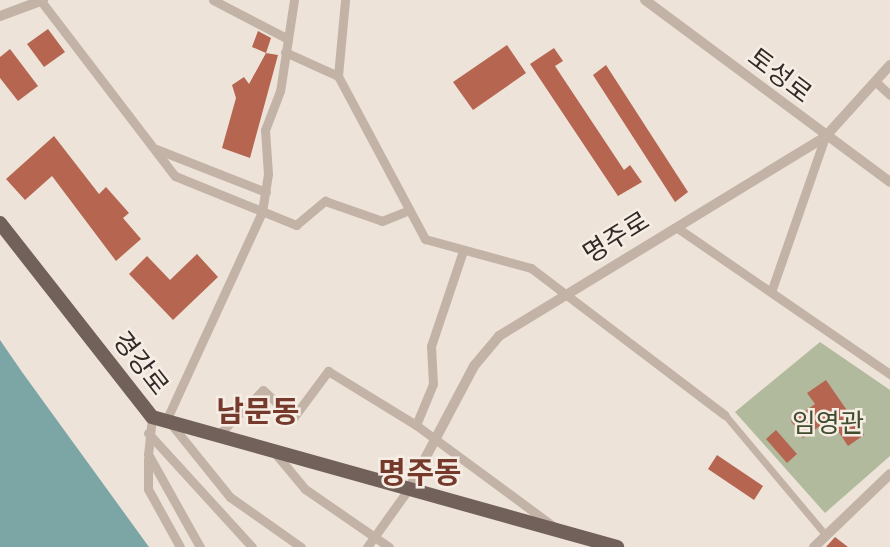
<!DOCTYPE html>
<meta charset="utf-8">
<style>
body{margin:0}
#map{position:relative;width:890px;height:547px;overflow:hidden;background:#ede3d9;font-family:Mulish,"Noto Sans KR",sans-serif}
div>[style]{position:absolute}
.green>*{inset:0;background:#b1ba9c}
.water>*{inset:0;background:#7ca6a6}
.building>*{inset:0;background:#b56550}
.pedestrian>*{height:7px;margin:-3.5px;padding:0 3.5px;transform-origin:3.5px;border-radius:3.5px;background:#c3b3a7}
.minor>*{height:9px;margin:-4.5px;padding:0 4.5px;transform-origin:4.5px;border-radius:4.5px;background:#c3b3a7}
.tertiary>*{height:10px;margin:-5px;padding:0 5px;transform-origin:5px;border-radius:5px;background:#c3b3a7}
.primary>*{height:14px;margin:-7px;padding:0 7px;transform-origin:7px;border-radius:7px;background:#71615a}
span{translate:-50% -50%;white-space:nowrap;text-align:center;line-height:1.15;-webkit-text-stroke:5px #f6eee5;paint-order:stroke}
.street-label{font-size:26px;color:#312a27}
.park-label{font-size:26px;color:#424c2e}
.quarter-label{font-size:30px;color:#753a2b;font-weight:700}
</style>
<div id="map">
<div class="green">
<div style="clip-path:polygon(820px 342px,890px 390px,890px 456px,825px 513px,735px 412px)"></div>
</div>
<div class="water">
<div style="clip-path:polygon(0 340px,22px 372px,149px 547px,0 547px)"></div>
</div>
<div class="building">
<div style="clip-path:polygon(48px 29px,65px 52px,44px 67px,27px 44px)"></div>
<div style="clip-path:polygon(258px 31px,271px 38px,266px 53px,252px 47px)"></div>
<div style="clip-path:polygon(507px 45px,526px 73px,473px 110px,453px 82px)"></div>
<div style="clip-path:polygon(554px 48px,563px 61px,555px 66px,624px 170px,630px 165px,642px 182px,618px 196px,530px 64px)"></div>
<div style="clip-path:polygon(10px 49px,38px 86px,18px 101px,0 78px,0 57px)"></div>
<div style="clip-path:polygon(266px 53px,278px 55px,250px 158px,222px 148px,236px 98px,232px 85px,244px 77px,249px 84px)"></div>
<div style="clip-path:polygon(606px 65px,688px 192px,675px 202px,593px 75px)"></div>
<div style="clip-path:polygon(54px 136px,99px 194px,106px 187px,129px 213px,123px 218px,141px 239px,116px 261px,52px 176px,25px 200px,6px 179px)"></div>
<div style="clip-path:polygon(197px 254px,218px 277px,173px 320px,129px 274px,147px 256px,170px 280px)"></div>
<div style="clip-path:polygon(826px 380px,864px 435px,848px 446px,830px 419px,803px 438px,791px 421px,815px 404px,807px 393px)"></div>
<div style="clip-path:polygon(776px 430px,797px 454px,787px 463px,766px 439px)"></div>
<div style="clip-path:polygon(717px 455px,763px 486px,754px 500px,708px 469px)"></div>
<div style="clip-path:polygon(835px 537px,848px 547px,826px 547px)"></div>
</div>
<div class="pedestrian">
<div style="left:725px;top:415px;width:154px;rotate:50deg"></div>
</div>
<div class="minor">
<div style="left:213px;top:0;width:82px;rotate:27.5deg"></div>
<div style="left:294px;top:0;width:92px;rotate:98.7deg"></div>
<div style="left:280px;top:91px;width:42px;rotate:111deg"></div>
<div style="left:265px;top:130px;width:44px;rotate:86.1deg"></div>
<div style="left:268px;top:174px;width:38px;rotate:99deg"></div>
<div style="left:262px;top:212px;width:228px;rotate:114.7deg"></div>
<div style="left:167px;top:419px;width:100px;rotate:51.1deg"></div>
<div style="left:230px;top:497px;width:87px;rotate:35.2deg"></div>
<div style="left:41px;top:1px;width:220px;rotate:52.6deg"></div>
<div style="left:175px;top:176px;width:131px;rotate:22deg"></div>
<div style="left:296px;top:225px;width:38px;rotate:-40deg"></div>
<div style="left:325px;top:201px;width:60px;rotate:19.3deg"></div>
<div style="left:382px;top:221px;width:27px;rotate:-22deg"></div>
<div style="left:285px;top:52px;width:58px;rotate:24.4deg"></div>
<div style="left:338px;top:76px;width:185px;rotate:61.9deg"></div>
<div style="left:425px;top:239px;width:110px;rotate:15.3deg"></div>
<div style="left:531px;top:268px;width:243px;rotate:37.2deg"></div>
<div style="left:338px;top:76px;width:76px;rotate:-84.7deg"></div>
<div style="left:876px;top:82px;width:19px;rotate:43deg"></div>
<div style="left:156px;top:149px;width:118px;rotate:21.4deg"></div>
<div style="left:676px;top:227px;width:260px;rotate:34.5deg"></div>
<div style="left:771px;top:292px;width:164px;rotate:-70.8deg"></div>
<div style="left:152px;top:417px;width:37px;rotate:96deg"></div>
<div style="left:148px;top:454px;width:107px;rotate:60.8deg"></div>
<div style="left:416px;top:425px;width:44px;rotate:-67.5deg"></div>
<div style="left:433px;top:384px;width:38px;rotate:-93deg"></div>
<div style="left:431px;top:346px;width:100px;rotate:-71.4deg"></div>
<div style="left:221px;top:432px;width:59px;rotate:-45deg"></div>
<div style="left:263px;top:390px;width:41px;rotate:43deg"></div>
<div style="left:293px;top:418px;width:59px;rotate:-53.3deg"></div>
<div style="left:328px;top:371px;width:103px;rotate:31.5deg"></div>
<div style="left:416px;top:425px;width:170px;rotate:36.4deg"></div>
<div style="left:148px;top:433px;width:154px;rotate:47.6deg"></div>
<div style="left:275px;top:453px;width:47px;rotate:50.2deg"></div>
<div style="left:305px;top:489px;width:102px;rotate:34.6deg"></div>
<div style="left:148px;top:459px;width:30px;rotate:90deg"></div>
<div style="left:148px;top:489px;width:66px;rotate:61.1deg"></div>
<div style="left:367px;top:547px;width:74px;rotate:-54.4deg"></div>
</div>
<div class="tertiary">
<div style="left:645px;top:0;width:305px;rotate:36.6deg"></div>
<div style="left:0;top:16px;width:46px;rotate:-20.4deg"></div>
<div style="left:410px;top:487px;width:137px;rotate:-62.1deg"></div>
<div style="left:474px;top:366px;width:39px;rotate:-50deg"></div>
<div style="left:499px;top:336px;width:382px;rotate:-31.4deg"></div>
<div style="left:825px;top:137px;width:97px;rotate:-47.9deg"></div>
<div style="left:814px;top:547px;width:105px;rotate:-43.8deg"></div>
</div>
<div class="primary">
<div style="left:0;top:223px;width:246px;rotate:51.9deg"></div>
<div style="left:152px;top:417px;width:483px;rotate:15.6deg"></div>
</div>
<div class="street-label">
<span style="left:780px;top:75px;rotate:37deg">토성로</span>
<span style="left:616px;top:237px;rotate:-32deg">명주로</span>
<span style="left:141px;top:363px;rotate:52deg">경강로</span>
</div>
<div class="park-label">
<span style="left:828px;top:423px">임영관</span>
</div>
<div class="quarter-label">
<span style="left:258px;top:411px">남문동</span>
<span style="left:420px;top:472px">명주동</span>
</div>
</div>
